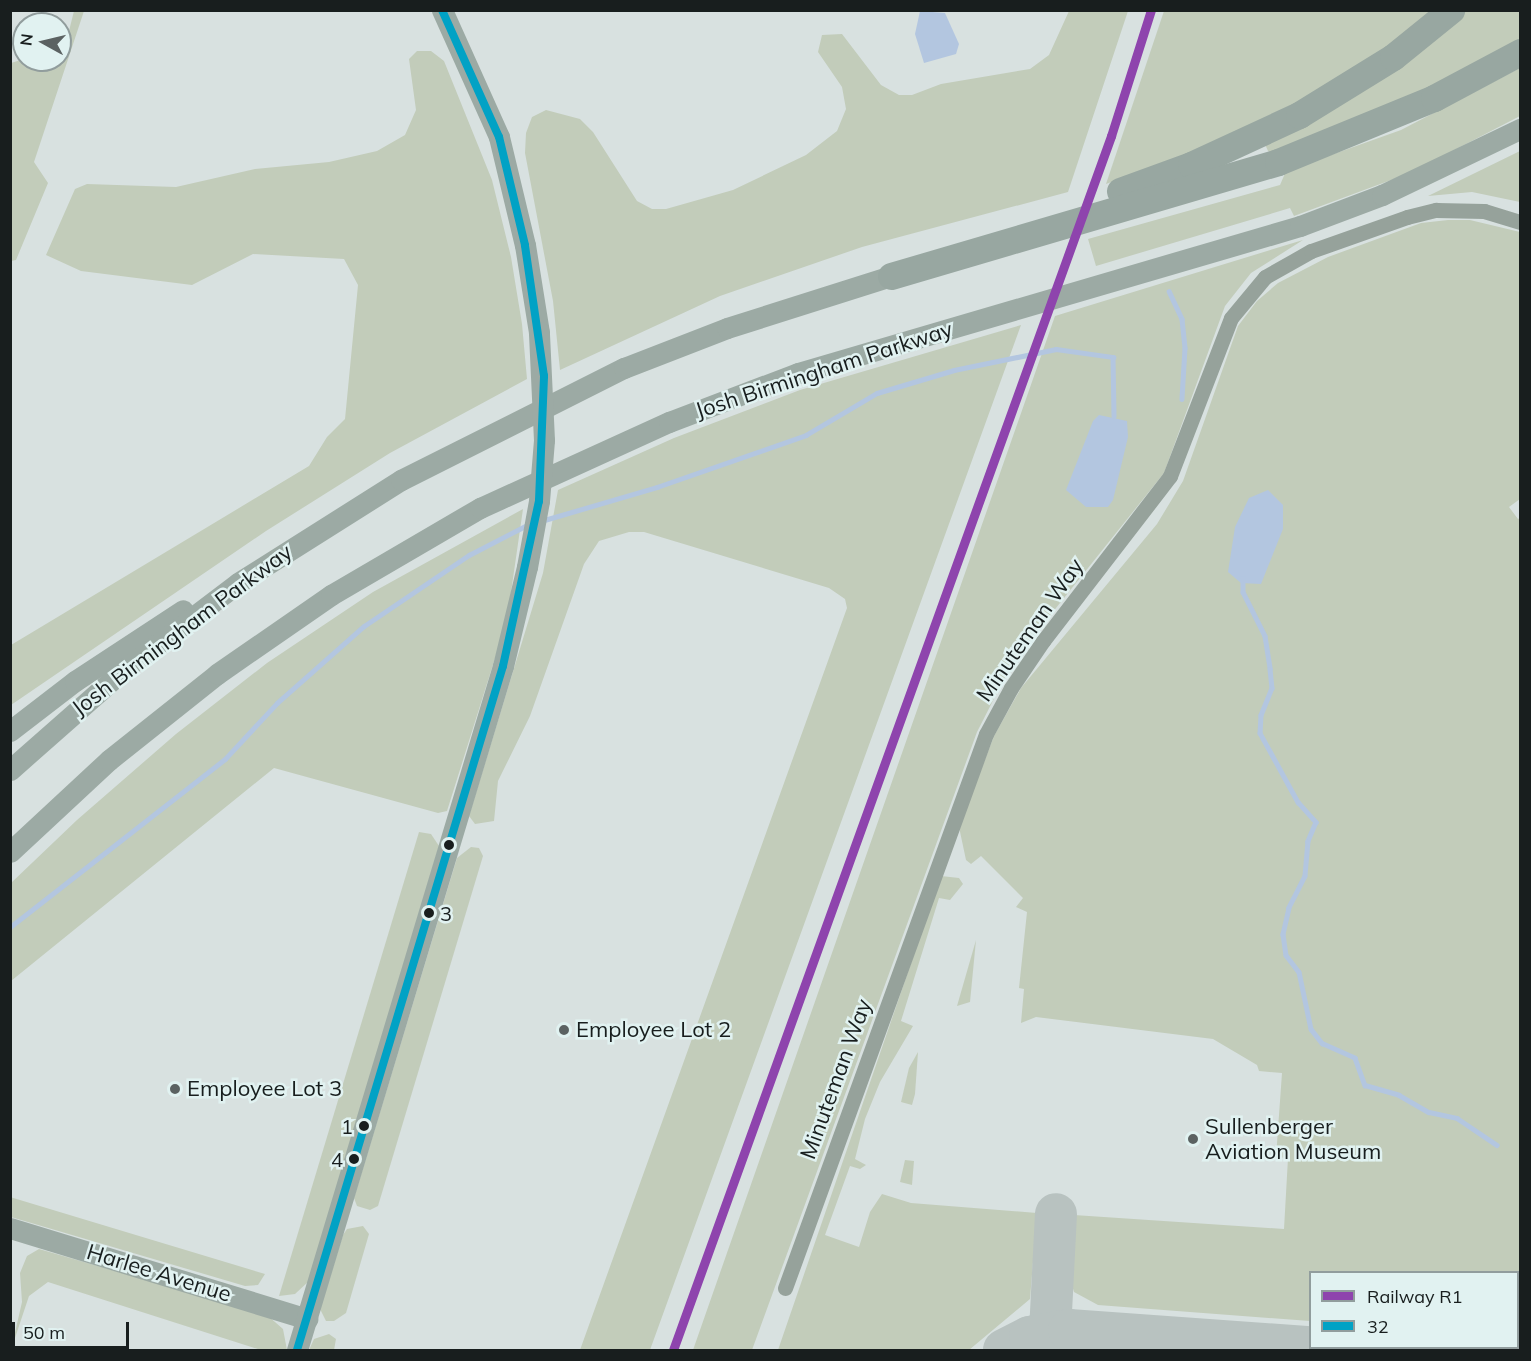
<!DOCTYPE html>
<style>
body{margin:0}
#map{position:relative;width:1531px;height:1361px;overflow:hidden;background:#d8e1e0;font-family:Mulish,sans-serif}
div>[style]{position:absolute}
.green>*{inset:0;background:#c2ccba}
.water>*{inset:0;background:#b3c6e0}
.stream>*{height:4.5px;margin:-2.25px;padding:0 2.25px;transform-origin:2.25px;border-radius:2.25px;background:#b3c6e0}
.taxiway>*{height:42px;margin:-21px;padding:0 21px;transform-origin:21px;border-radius:21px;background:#b8c2c0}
.street>*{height:15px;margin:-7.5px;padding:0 7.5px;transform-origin:7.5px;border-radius:7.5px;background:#96a29b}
.secondary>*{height:21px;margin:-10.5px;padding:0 10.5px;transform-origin:10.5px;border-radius:10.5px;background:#9caaa4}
.highway>*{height:27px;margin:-13.5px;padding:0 13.5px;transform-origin:13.5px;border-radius:13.5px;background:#98a7a1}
.secondary-bridge>*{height:21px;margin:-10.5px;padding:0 10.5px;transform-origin:10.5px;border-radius:10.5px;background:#9caaa4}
.bus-1>*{height:8px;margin:-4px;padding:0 4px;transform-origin:4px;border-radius:4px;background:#01a2c5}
.rail-1>*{height:9px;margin:-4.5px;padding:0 4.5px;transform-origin:4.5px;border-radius:4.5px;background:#8e44ad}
.dots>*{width:16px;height:16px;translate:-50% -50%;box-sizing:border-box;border:3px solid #e1f2f1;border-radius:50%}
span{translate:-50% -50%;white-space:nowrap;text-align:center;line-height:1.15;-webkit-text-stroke:5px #e1f2f1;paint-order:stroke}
.bus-label{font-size:20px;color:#181e1e}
.left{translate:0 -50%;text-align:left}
.right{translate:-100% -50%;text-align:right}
.street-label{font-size:22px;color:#181e1e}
.poi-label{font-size:22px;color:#181e1e}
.frame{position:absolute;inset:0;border:12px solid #181e1e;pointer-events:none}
.legend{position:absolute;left:1309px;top:1271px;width:210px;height:78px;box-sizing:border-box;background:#e1f2f1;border:2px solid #919d9d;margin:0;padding:8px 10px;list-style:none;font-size:18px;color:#181e1e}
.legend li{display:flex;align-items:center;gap:12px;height:30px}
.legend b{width:30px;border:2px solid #919d9d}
.north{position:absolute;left:12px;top:12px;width:60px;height:60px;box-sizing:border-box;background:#e1f2f1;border:2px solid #919d9d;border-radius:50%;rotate:278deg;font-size:16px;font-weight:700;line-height:24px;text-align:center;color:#181e1e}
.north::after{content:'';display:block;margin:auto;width:21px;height:27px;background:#5b6262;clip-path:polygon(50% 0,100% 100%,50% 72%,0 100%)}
.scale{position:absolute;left:12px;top:1322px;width:117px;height:27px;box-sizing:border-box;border:3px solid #181e1e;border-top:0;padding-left:8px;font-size:18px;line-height:21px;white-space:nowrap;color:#181e1e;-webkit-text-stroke:4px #e1f2f1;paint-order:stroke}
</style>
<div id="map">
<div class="green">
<div style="clip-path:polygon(74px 11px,84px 11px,34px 162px,48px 183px,16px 260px,11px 261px,11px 63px,24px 59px,60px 60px,60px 40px,69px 31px)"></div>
<div style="clip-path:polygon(1069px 11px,1128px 11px,1068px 192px,862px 247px,720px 296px,560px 370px,553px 301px,525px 153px,526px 133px,532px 117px,546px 110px,580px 119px,593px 132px,637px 201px,652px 209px,666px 209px,733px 190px,806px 155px,837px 131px,846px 109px,842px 87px,818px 52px,822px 35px,842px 34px,881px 85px,899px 95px,912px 95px,941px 84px,1030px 69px,1049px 55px)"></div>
<div style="clip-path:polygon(1164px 11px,1438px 11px,1337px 84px,1182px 156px,1106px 184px)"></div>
<div style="clip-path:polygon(1465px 11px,1520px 11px,1520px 40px,1443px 84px,1271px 153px,1268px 151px,1264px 142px)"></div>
<div style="clip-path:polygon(417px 51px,431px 51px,444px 61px,492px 180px,511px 257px,522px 324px,527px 379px,390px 453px,266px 531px,11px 705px,11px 645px,309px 466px,327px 437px,345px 419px,358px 285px,344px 259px,253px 254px,192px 285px,81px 271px,46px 255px,75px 189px,87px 184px,176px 187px,255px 169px,329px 162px,377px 151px,405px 135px,416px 110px,409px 59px)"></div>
<div style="clip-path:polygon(1520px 68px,1520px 116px,1410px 173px,1294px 216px,1290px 208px,1096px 266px,1088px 239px,1280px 185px,1286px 171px,1401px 130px)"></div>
<div style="clip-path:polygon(1520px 151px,1520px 202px,1472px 192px,1428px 196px)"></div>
<div style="clip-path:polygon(1448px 220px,1470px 220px,1520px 232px,1520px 499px,1509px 507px,1518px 519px,1520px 518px,1520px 1337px,1518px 1272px,1310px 1272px,1310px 1321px,1098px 1305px,1074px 1292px,1070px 1278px,1074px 1215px,1284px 1229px,1288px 1158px,1276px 1157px,1282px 1073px,1259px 1071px,1257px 1065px,1213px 1039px,1036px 1017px,1021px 1023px,1024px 989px,1019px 988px,1027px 912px,1016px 907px,1023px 898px,981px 856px,971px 864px,966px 860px,959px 827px,994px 736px,1021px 688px,1157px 524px,1183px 481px,1238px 326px,1257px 301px,1278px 283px,1328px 257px,1421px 223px)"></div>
<div style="clip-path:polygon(1303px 240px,1251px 273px,1225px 306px,1164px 473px,1036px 633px,1003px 681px,977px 732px,752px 1350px,693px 1350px,1055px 316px)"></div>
<div style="clip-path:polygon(1021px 325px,650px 1350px,580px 1350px,847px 608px,845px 599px,829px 588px,644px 532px,629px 532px,599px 541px,584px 564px,530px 716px,498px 781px,494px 821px,475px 824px,469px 816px,543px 573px,558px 490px,674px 438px,800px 390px)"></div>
<div style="clip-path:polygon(523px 509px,507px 620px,447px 811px,438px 813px,274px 768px,11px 981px,11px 883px,77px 820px,176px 734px,267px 663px,373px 592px)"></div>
<div style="clip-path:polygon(419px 832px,431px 834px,439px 846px,309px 1281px,295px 1294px,279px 1296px)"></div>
<div style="clip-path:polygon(471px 847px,479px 848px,483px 856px,378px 1206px,370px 1210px,357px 1206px,354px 1198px,457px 858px)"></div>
<div style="clip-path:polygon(941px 876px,959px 878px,963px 884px,950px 900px,939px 898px,901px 1021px,913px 1026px,880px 1082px,865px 1119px,855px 1159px,866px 1165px,860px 1169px,850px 1166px,825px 1235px,859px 1247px,870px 1212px,882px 1194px,911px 1203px,1037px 1213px,1030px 1299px,969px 1350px,778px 1350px)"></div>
<div style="clip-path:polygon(976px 940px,970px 1002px,957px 1006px)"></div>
<div style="clip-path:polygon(918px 1052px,915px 1094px,912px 1105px,901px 1102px,909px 1068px)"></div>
<div style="clip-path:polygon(905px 1160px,914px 1161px,912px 1185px,900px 1182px)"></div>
<div style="clip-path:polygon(10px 1197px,265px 1274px,258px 1285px,245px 1286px,11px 1217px)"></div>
<div style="clip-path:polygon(363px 1226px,369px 1234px,346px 1313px,334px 1321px,326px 1321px,320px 1309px,343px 1235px,347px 1229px)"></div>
<div style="clip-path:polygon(39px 1249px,267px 1315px,283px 1329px,287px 1350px,261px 1350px,48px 1282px,29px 1296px,11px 1350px,22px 1302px,20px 1273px,27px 1256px)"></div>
<div style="clip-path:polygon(329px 1334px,336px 1339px,334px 1350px,309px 1350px,314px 1339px)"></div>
</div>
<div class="water">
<div style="clip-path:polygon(920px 11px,945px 13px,959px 44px,956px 54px,924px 63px,915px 34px)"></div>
<div style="clip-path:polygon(1099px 415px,1127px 421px,1128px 437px,1113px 500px,1108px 507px,1086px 507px,1066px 490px,1093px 421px)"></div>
<div style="clip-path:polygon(1268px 490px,1283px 505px,1283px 529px,1261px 584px,1241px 583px,1228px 572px,1235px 527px,1249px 498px)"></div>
</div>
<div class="stream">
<div style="left:1169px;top:291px;width:31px;rotate:65deg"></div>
<div style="left:1182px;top:319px;width:29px;rotate:84deg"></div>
<div style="left:1185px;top:348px;width:51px;rotate:93.4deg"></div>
<div style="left:541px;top:521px;width:121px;rotate:-16.3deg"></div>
<div style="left:657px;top:487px;width:158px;rotate:-19.2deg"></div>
<div style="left:806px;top:435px;width:82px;rotate:-30.6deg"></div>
<div style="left:877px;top:393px;width:80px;rotate:-16.6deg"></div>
<div style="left:954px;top:370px;width:104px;rotate:-11.6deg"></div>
<div style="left:1056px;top:349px;width:58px;rotate:8deg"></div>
<div style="left:1113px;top:357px;width:59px;rotate:89deg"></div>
<div style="left:1243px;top:578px;width:14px;rotate:90deg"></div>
<div style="left:1243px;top:592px;width:49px;rotate:63.4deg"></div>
<div style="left:1265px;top:636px;width:33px;rotate:81deg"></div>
<div style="left:1270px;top:669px;width:19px;rotate:84deg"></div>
<div style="left:1272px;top:688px;width:29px;rotate:112deg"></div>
<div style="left:1261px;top:715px;width:18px;rotate:93deg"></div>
<div style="left:1260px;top:733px;width:79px;rotate:61.2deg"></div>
<div style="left:1298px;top:802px;width:27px;rotate:48deg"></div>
<div style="left:1316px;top:822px;width:21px;rotate:113deg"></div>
<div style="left:1308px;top:841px;width:35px;rotate:95deg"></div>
<div style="left:1305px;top:876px;width:36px;rotate:117deg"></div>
<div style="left:1289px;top:908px;width:27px;rotate:103deg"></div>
<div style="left:1283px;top:934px;width:21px;rotate:82deg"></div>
<div style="left:1286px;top:955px;width:21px;rotate:53deg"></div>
<div style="left:1299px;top:972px;width:58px;rotate:78.1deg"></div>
<div style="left:1311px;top:1029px;width:18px;rotate:52deg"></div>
<div style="left:1322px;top:1043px;width:36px;rotate:24deg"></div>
<div style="left:1355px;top:1058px;width:29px;rotate:70deg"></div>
<div style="left:1365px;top:1085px;width:35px;rotate:16deg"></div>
<div style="left:1399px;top:1095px;width:34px;rotate:30deg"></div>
<div style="left:1429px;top:1112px;width:29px;rotate:12deg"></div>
<div style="left:1457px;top:1118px;width:48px;rotate:34deg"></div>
<div style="left:10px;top:927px;width:273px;rotate:-38deg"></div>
<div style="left:225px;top:759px;width:76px;rotate:-47.1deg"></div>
<div style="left:277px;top:703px;width:116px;rotate:-41.5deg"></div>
<div style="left:364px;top:626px;width:127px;rotate:-34.1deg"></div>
<div style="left:469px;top:555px;width:65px;rotate:-27.3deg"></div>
</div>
<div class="taxiway">
<div style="left:1050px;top:1332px;width:118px;rotate:-87.1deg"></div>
<div style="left:1004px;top:1350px;width:29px;rotate:-27deg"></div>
<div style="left:1030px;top:1337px;width:40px;rotate:-10deg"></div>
<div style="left:1069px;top:1330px;width:279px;rotate:4.1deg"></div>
</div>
<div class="street">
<div style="left:785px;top:1288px;width:589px;rotate:-70.06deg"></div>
<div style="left:986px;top:734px;width:52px;rotate:-61.5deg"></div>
<div style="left:1011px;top:688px;width:57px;rotate:-55.8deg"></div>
<div style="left:1043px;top:641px;width:208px;rotate:-52.4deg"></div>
<div style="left:1170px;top:476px;width:169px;rotate:-68.9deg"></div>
<div style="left:1231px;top:318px;width:53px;rotate:-50.3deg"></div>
<div style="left:1265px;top:277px;width:53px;rotate:-29.5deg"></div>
<div style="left:1311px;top:251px;width:102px;rotate:-19.5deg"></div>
<div style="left:1407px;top:217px;width:30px;rotate:-14deg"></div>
<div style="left:1436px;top:210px;width:48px;rotate:1.2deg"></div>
<div style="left:1484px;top:211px;width:38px;rotate:17deg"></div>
</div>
<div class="secondary">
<div style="left:442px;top:10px;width:139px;rotate:65.8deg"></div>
<div style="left:499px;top:137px;width:111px;rotate:76.5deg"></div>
<div style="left:525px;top:245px;width:88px;rotate:80.9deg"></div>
<div style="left:10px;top:731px;width:82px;rotate:-37.6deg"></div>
<div style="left:75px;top:681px;width:129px;rotate:-33.3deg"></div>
<div style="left:10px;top:770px;width:156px;rotate:-41.4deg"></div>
<div style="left:127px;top:667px;width:139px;rotate:-37.1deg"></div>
<div style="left:238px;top:583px;width:193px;rotate:-32.3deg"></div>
<div style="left:401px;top:480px;width:250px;rotate:-26.7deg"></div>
<div style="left:624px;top:368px;width:110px;rotate:-21.2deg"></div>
<div style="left:727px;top:328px;width:172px;rotate:-17.6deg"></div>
<div style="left:10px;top:852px;width:135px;rotate:-42.9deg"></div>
<div style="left:109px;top:760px;width:138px;rotate:-38.5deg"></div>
<div style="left:217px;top:674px;width:139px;rotate:-34.7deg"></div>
<div style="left:331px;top:595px;width:173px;rotate:-30.3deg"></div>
<div style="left:480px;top:508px;width:208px;rotate:-24.5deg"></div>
<div style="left:669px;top:422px;width:138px;rotate:-20.8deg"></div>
<div style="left:798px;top:373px;width:523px;rotate:-16.32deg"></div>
<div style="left:1300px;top:226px;width:88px;rotate:-20.7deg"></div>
<div style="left:1382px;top:195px;width:153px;rotate:-25.6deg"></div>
<div style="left:10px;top:1228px;width:311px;rotate:17deg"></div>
<div style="left:297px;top:1350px;width:714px;rotate:-73.24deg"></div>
<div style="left:503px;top:666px;width:102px;rotate:-76.4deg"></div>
</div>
<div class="highway">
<div style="left:1120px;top:191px;width:76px;rotate:-20.1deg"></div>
<div style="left:1191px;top:165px;width:119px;rotate:-24.8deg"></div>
<div style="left:1299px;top:115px;width:110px;rotate:-31.7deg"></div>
<div style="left:1393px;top:57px;width:75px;rotate:-39deg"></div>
<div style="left:891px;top:276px;width:403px;rotate:-16.4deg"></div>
<div style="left:1278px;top:162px;width:169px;rotate:-22.3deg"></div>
<div style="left:1434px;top:98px;width:98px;rotate:-28.1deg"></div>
</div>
<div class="secondary-bridge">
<div style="left:527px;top:567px;width:67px;rotate:-79.7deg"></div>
<div style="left:539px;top:501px;width:61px;rotate:-85.3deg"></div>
<div style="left:544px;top:440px;width:108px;rotate:-92.7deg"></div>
</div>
<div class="bus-1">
<div style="left:297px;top:1350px;width:714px;rotate:-73.24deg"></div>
<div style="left:503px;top:666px;width:169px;rotate:-77.7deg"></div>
<div style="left:539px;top:501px;width:125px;rotate:-87.7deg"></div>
<div style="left:544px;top:376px;width:132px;rotate:-98.3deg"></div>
<div style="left:525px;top:245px;width:111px;rotate:-103.5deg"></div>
<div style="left:499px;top:137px;width:139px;rotate:-114.2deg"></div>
</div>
<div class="rail-1">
<div style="left:673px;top:1350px;width:1291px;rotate:-70.16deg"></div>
<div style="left:1111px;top:136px;width:132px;rotate:-72.4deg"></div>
</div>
<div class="dots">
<div style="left:449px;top:845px;background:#181e1e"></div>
<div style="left:429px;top:913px;background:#181e1e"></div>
<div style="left:564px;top:1030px;background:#5b6262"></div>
<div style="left:175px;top:1089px;background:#5b6262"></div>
<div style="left:364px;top:1126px;background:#181e1e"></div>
<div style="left:1193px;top:1139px;background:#5b6262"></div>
<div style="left:354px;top:1159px;background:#181e1e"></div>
</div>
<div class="bus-label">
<span class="left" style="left:440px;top:913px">3</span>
<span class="right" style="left:353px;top:1126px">1</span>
<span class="right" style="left:343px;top:1159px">4</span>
</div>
<div class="street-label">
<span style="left:824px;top:370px;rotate:-18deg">Josh Birmingham Parkway</span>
<span style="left:182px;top:630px;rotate:-37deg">Josh Birmingham Parkway</span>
<span style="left:1030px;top:630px;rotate:-55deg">Minuteman Way</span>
<span style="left:836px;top:1079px;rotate:-70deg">Minuteman Way</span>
<span style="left:159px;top:1273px;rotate:17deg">Harlee Avenue</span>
</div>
<div class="poi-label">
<span class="left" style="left:576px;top:1030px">Employee Lot 2</span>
<span class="left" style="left:187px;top:1089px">Employee Lot 3</span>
<span class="left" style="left:1205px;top:1139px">Sullenberger<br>Aviation Museum</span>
</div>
<div class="frame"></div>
<ul class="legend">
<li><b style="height:8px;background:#8e44ad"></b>Railway R1</li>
<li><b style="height:8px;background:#01a2c5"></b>32</li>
</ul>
<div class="north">N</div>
<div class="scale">50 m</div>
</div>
